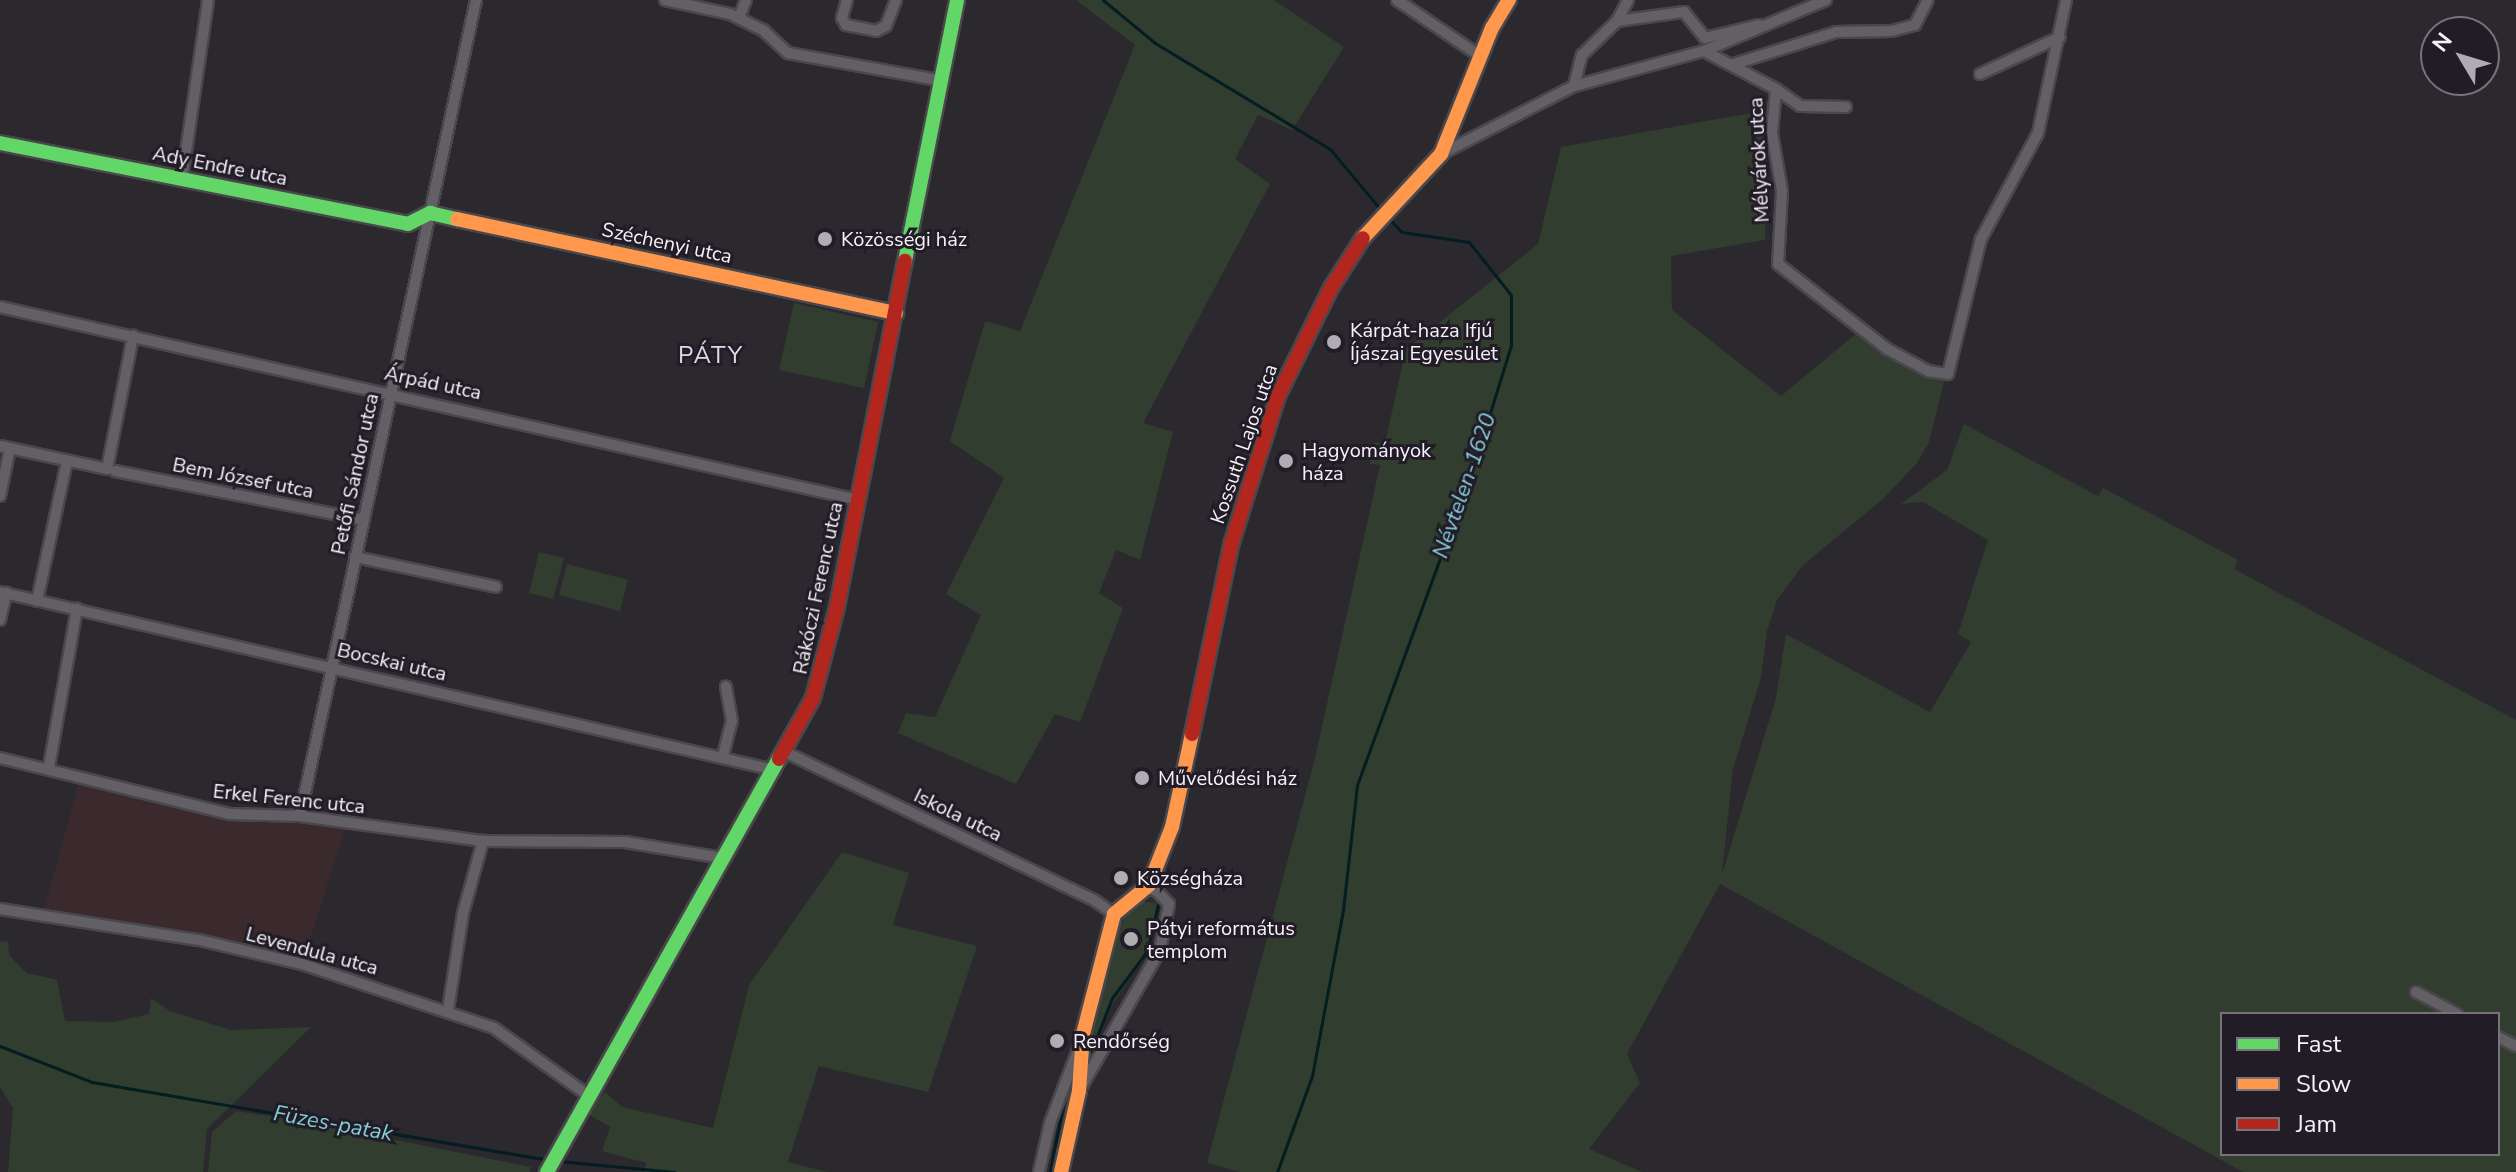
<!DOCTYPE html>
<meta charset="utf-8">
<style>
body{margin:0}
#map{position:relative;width:2516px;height:1172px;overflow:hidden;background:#2b292e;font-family:"Nunito Sans",sans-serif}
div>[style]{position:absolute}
.industrial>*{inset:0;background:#3b2a2d}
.green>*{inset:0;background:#303d2f}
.stream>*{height:3px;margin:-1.5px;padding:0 1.5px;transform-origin:1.5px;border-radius:1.5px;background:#041d21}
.roads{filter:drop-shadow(2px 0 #49474c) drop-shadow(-2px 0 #49474c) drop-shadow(0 2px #49474c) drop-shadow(0 -2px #49474c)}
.street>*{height:10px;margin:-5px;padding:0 5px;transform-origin:5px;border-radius:5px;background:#626065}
.fast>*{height:14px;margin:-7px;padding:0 7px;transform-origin:7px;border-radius:7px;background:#63d668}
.slow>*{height:14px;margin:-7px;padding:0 7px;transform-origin:7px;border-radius:7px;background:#ff974d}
.jam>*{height:14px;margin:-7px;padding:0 7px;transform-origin:7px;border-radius:7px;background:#b3261e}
.dots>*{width:22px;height:22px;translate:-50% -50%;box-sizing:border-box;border:4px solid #221c27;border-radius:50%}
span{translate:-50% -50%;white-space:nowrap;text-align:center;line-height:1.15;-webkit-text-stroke:6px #221c27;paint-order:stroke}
.street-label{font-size:20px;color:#f6f2f9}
.poi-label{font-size:20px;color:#f6f2f9}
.left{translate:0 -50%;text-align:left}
.water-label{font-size:22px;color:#82cdd8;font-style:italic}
.quarter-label{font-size:24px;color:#e0d8e7;letter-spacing:2px}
.legend{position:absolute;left:2220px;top:1012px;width:280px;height:144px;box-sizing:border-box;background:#221c27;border:2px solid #77727b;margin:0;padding:10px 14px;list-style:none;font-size:24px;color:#f6f2f9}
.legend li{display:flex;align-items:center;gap:16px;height:40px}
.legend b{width:40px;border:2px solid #77727b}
.north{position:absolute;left:2420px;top:16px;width:80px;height:80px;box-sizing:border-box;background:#221c27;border:2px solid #77727b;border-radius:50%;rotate:308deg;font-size:22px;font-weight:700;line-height:32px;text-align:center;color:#f6f2f9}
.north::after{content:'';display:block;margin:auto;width:28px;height:36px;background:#afacb2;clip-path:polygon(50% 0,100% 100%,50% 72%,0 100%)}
</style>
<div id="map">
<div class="industrial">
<div style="clip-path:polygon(79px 783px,216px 816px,347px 823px,302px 964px,42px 917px)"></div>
</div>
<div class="green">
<div style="clip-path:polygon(1076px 0,1274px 0,1344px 47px,1292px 130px,1258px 115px,1235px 159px,1270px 184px,1143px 423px,1173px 432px,1140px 560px,1116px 550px,1099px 593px,1123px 608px,1080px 722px,1055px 714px,1016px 784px,898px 733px,906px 713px,935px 717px,981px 615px,946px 594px,1004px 478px,950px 441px,985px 321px,1020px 331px,1135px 45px)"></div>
<div style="clip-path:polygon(evenodd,1768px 110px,1765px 240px,1671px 256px,1672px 310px,1781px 396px,1857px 333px,1899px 361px,1944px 382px,1929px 442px,1917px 463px,1883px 499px,1803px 565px,1777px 600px,1767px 631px,1761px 678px,1733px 769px,1722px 874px,1776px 698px,1786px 634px,1930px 712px,1971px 642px,1958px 634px,1988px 540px,1923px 502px,1901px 504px,1947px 470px,1964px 424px,2098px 496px,2103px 488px,2238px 560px,2234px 569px,2516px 720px,2516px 1172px,2243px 1172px,1720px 884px,1627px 1054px,1640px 1083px,1589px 1149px,1642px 1172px,1240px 1172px,1207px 1163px,1315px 758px,1380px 465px,1370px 464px,1374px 443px,1385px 443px,1406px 349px,1538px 244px,1561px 147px,1768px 110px,2222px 1014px,2498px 1014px,2498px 1154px,2222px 1154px,2222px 1014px)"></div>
<div style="clip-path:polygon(794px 303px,878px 322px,864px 388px,779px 370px)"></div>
<div style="clip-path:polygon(539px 552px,564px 558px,553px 599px,529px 593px)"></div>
<div style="clip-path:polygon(567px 564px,628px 580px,620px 611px,559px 595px)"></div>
<div style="clip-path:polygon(842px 852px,909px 873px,893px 925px,977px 946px,928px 1092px,819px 1066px,788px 1162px,828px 1172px,644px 1172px,646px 1163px,602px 1151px,610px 1127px,588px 1114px,605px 1092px,622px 1107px,713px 1128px,749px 985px)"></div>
<div style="clip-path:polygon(1144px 902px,1159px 903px,1149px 950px,1109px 1009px,1092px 1059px,1079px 1070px,1115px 937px,1130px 907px)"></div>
<div style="clip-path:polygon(0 941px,8px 942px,9px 955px,27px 973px,57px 980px,65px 1021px,114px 1022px,149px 1014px,151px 998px,170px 1011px,231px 1030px,311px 1027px,207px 1129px,203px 1172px,8px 1172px,13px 1108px,0 1087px)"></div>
<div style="clip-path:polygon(236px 1111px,290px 1119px,531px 1167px,530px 1172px,208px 1172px,212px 1132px)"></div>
</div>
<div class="stream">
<div style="left:1103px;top:0;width:67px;rotate:39.6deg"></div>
<div style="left:1155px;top:43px;width:205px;rotate:31.2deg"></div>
<div style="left:1330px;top:149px;width:80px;rotate:50.1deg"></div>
<div style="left:871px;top:390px;width:71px;rotate:-76.9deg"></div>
<div style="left:0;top:1046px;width:99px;rotate:21.4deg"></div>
<div style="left:92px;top:1082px;width:462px;rotate:9.7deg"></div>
<div style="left:1087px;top:1062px;width:69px;rotate:-68.7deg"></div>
<div style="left:1112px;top:998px;width:59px;rotate:-53.3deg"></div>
<div style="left:1147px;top:951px;width:52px;rotate:-76.8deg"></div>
<div style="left:558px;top:1161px;width:117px;rotate:5.4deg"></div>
<div style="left:1050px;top:1172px;width:74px;rotate:-79.1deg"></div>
<div style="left:1277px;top:1172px;width:102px;rotate:-70deg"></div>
<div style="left:1312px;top:1076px;width:169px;rotate:-79.4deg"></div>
<div style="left:1343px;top:910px;width:126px;rotate:-83.6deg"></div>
<div style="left:1357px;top:785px;width:338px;rotate:-69.9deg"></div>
<div style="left:1473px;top:468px;width:129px;rotate:-72.8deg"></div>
<div style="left:1511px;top:345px;width:50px;rotate:-90deg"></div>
<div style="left:1511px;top:295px;width:68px;rotate:-128.4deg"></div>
<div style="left:1469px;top:242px;width:68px;rotate:-171.5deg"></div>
<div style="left:1402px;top:232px;width:18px;rotate:-135deg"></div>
</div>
<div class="roads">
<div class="street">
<div style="left:665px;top:0;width:66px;rotate:12.2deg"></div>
<div style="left:730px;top:14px;width:37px;rotate:26deg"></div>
<div style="left:763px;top:30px;width:34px;rotate:43deg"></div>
<div style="left:788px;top:53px;width:158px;rotate:10.2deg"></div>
<div style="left:847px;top:0;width:19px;rotate:106deg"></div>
<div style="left:842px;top:18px;width:8px;rotate:60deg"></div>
<div style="left:846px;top:25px;width:31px;rotate:11deg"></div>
<div style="left:876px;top:31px;width:11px;rotate:-27deg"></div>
<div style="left:886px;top:26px;width:28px;rotate:-69deg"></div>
<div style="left:1397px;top:0;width:100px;rotate:34deg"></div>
<div style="left:739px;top:18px;width:19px;rotate:-69deg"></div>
<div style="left:1617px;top:21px;width:24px;rotate:-62deg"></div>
<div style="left:1704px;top:51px;width:81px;rotate:27.8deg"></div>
<div style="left:1776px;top:89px;width:44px;rotate:95.2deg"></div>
<div style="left:1772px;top:133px;width:59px;rotate:80.2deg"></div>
<div style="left:1782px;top:191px;width:73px;rotate:93.1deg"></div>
<div style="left:1778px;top:264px;width:138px;rotate:37.9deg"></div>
<div style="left:1887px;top:349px;width:47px;rotate:28.2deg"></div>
<div style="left:1928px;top:371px;width:20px;rotate:9deg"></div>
<div style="left:1948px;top:374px;width:139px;rotate:-76.3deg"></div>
<div style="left:1981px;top:239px;width:120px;rotate:-61.7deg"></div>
<div style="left:2038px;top:133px;width:136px;rotate:-78.1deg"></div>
<div style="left:1734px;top:64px;width:107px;rotate:-17.4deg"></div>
<div style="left:1836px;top:32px;width:56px;rotate:-1deg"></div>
<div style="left:1892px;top:31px;width:24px;rotate:-15deg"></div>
<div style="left:1915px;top:25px;width:28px;rotate:-63deg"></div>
<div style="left:1980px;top:74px;width:88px;rotate:-24.8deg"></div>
<div style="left:1574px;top:86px;width:32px;rotate:-76deg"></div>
<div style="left:1582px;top:55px;width:49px;rotate:-44.2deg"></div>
<div style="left:1617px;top:21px;width:68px;rotate:-7.7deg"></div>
<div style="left:1684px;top:12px;width:33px;rotate:51deg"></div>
<div style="left:1705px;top:38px;width:56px;rotate:-13.5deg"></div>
<div style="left:1776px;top:89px;width:29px;rotate:35deg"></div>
<div style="left:1800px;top:106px;width:46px;rotate:1.2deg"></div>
<div style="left:1441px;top:154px;width:149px;rotate:-27.1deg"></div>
<div style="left:1574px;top:86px;width:135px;rotate:-15.1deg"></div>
<div style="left:1704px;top:51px;width:132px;rotate:-22.7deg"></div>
<div style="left:182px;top:179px;width:181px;rotate:-81.7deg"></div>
<div style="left:0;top:307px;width:879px;rotate:12.68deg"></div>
<div style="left:0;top:446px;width:109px;rotate:12.1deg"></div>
<div style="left:107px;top:469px;width:136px;rotate:-78.9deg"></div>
<div style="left:115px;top:471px;width:254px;rotate:11.1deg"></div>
<div style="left:0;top:496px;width:49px;rotate:-78.2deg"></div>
<div style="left:355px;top:557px;width:144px;rotate:12deg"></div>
<div style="left:0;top:592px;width:795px;rotate:12.94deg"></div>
<div style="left:37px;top:601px;width:143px;rotate:-77.9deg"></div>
<div style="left:0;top:620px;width:28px;rotate:-77deg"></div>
<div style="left:785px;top:752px;width:343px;rotate:25.6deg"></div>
<div style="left:1094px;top:900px;width:24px;rotate:35deg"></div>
<div style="left:723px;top:756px;width:36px;rotate:-76deg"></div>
<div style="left:732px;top:721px;width:35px;rotate:-100deg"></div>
<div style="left:0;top:758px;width:237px;rotate:13.7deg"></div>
<div style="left:230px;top:814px;width:70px;rotate:1.6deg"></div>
<div style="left:300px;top:816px;width:185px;rotate:7.8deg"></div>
<div style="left:483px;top:841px;width:142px;rotate:0.4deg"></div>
<div style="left:625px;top:842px;width:99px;rotate:9.3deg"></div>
<div style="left:49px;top:767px;width:161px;rotate:-80deg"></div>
<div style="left:300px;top:816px;width:835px;rotate:-77.83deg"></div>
<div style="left:0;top:909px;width:201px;rotate:8.9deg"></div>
<div style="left:199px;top:940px;width:106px;rotate:13.1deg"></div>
<div style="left:302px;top:964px;width:202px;rotate:18.4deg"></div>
<div style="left:494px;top:1028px;width:117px;rotate:35.6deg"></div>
<div style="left:2416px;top:992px;width:47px;rotate:28.2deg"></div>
<div style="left:448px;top:1010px;width:98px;rotate:-81.2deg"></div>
<div style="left:463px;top:913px;width:75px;rotate:-74.5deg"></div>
<div style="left:2498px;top:1037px;width:20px;rotate:27deg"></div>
<div style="left:1079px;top:1091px;width:163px;rotate:-60.1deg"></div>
<div style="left:1160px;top:950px;width:47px;rotate:-78.9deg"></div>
<div style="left:1169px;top:904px;width:18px;rotate:-133deg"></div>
<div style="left:1157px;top:891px;width:11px;rotate:-165deg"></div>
<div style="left:1039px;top:1172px;width:50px;rotate:-77.3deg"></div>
<div style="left:1050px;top:1123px;width:84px;rotate:-69deg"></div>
</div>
<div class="fast">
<div style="left:0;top:143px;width:416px;rotate:11.2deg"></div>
<div style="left:408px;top:224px;width:25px;rotate:-27deg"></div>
<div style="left:430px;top:213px;width:28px;rotate:13deg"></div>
<div style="left:905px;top:261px;width:266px;rotate:-78.7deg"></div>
<div style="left:547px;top:1172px;width:474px;rotate:-60.7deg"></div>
</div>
<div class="slow">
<div style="left:457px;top:219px;width:449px;rotate:12.1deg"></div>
<div style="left:1363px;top:238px;width:115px;rotate:-47.1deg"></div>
<div style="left:1441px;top:154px;width:136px;rotate:-68deg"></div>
<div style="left:1492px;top:28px;width:33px;rotate:-59deg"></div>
<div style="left:1061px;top:1172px;width:83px;rotate:-77.5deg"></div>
<div style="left:1079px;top:1091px;width:57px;rotate:-86deg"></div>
<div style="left:1083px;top:1034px;width:124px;rotate:-75.5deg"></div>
<div style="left:1114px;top:914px;width:45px;rotate:-39.6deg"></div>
<div style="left:1149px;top:885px;width:62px;rotate:-68.4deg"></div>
<div style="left:1172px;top:827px;width:95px;rotate:-77.9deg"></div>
</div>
<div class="jam">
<div style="left:1192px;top:734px;width:193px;rotate:-78.3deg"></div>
<div style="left:1231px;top:545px;width:156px;rotate:-72.5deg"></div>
<div style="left:1278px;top:396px;width:120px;rotate:-63.9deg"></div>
<div style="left:1331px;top:288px;width:59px;rotate:-57.4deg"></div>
<div style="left:779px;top:759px;width:70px;rotate:-60.9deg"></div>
<div style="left:813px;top:698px;width:94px;rotate:-75.2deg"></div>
<div style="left:837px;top:607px;width:353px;rotate:-78.9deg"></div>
</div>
</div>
<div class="dots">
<div style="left:825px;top:239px;background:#afacb2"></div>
<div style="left:1334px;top:342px;background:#afacb2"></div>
<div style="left:1286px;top:461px;background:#afacb2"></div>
<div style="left:1142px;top:778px;background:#afacb2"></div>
<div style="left:1121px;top:878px;background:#afacb2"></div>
<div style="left:1131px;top:939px;background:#afacb2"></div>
<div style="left:1057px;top:1041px;background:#afacb2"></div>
</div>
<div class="street-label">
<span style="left:1759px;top:160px;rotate:-93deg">Mélyárok utca</span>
<span style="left:220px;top:166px;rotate:11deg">Ady Endre utca</span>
<span style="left:667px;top:243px;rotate:12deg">Széchenyi utca</span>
<span style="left:433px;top:383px;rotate:12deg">Árpád utca</span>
<span style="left:1244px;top:444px;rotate:-71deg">Kossuth Lajos utca</span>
<span style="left:355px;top:474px;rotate:-78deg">Petőfi Sándor utca</span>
<span style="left:243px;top:478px;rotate:11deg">Bem József utca</span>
<span style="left:818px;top:588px;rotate:-78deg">Rákóczi Ferenc utca</span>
<span style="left:392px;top:662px;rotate:13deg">Bocskai utca</span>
<span style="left:289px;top:799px;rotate:6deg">Erkel Ferenc utca</span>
<span style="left:958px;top:815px;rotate:26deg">Iskola utca</span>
<span style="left:312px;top:951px;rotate:15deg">Levendula utca</span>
</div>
<div class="poi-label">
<span class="left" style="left:841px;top:239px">Közösségi ház</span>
<span class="left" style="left:1350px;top:342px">Kárpát-haza Ifjú<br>Íjászai Egyesület</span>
<span class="left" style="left:1302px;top:462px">Hagyományok<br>háza</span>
<span class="left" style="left:1158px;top:778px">Művelődési ház</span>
<span class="left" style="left:1137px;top:878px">Községháza</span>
<span class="left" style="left:1147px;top:940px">Pátyi református<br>templom</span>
<span class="left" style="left:1073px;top:1041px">Rendőrség</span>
</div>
<div class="water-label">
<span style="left:1465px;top:486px;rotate:-71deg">Névtelen-1620</span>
<span style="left:333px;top:1124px;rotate:10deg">Füzes-patak</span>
</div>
<div class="quarter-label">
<span style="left:711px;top:356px">PÁTY</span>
</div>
<ul class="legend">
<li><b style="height:10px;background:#63d668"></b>Fast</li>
<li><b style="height:10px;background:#ff974d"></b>Slow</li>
<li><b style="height:10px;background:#b3261e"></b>Jam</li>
</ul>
<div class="north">N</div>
</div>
